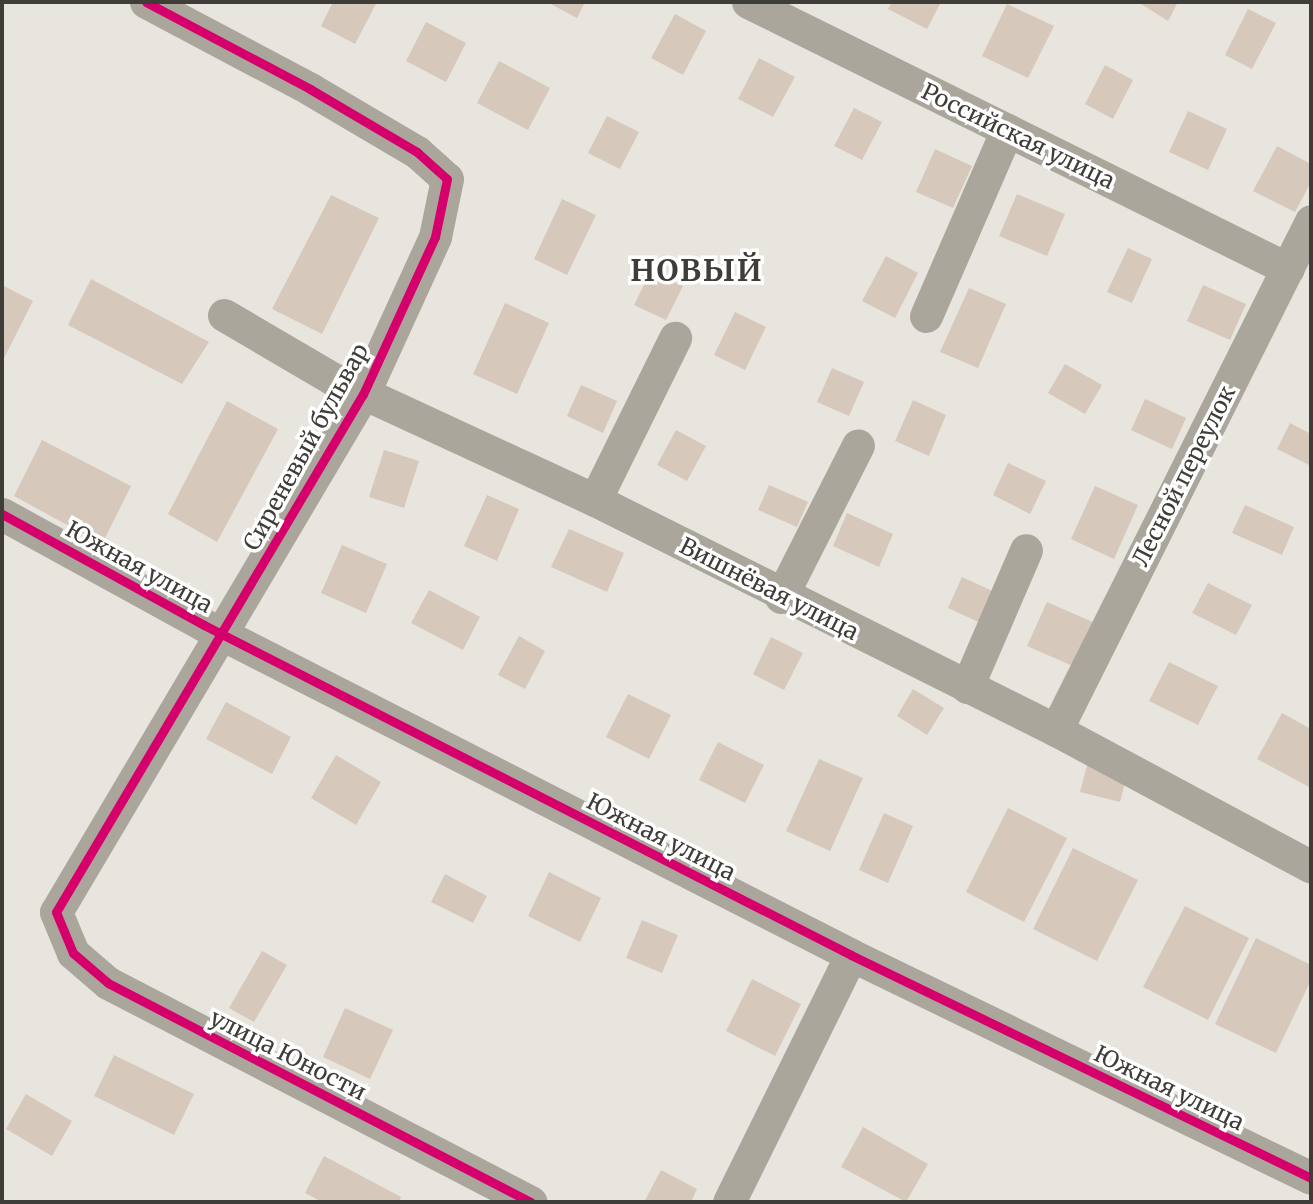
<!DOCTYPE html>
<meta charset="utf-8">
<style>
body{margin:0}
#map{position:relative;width:1313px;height:1204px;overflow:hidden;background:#e8e5de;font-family:Merriweather,serif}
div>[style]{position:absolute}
.building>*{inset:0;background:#d7c8bc}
.minor>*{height:33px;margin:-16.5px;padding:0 16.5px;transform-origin:16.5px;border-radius:16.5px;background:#aaa69c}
.cycleway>*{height:9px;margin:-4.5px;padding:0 4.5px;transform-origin:4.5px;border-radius:4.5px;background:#d6006c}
span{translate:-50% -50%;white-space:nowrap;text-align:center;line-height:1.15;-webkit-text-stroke:7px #fff;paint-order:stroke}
.street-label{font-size:23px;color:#3f3d38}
.district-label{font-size:30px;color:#3f3d38;font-weight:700;letter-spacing:2px}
.frame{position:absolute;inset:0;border:4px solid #3f3d38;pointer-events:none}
</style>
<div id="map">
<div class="building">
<div style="clip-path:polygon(333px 2px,377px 2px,355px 44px,321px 26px)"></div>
<div style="clip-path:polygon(547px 2px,585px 2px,577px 18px)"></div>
<div style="clip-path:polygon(892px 2px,941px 2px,927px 29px,888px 9px)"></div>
<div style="clip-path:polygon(1138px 2px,1178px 2px,1168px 21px)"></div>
<div style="clip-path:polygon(1007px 4px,1054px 26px,1028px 78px,982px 56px)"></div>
<div style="clip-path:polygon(1248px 9px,1276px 23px,1252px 69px,1225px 55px)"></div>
<div style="clip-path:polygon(675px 14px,706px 31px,683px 75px,651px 58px)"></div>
<div style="clip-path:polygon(426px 22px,466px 43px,446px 82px,406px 61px)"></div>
<div style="clip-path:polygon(759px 58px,795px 77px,773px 117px,738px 99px)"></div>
<div style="clip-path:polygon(499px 61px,550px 88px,528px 130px,477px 103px)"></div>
<div style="clip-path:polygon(1105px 65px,1133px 80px,1113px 119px,1085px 104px)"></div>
<div style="clip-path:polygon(854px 108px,882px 122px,862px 160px,834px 146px)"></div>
<div style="clip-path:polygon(1188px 111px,1227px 129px,1208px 170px,1169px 152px)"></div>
<div style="clip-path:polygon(607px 116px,639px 132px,620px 169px,588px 153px)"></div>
<div style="clip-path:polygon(1277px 146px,1311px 164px,1311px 182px,1295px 212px,1253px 191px)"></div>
<div style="clip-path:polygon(935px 149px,972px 166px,953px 208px,916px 192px)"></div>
<div style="clip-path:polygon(1017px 194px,1065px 214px,1047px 256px,999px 236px)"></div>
<div style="clip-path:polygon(331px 195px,379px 218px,322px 334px,272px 309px)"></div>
<div style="clip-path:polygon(562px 199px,596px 215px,567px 275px,534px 259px)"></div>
<div style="clip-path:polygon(1128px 248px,1152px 259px,1132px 303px,1107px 292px)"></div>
<div style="clip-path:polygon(886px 256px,918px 273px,895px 318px,862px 301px)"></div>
<div style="clip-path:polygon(651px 271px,683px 286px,666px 320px,634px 305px)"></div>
<div style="clip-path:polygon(91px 279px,209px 342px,182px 384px,68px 325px)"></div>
<div style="clip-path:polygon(2px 285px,33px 301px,2px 362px)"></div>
<div style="clip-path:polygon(1203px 285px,1246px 304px,1230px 340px,1187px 321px)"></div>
<div style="clip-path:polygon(969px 288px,1006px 304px,978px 368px,940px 352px)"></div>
<div style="clip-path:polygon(505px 303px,549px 323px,517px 394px,473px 374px)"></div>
<div style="clip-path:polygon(735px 312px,766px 327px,745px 370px,714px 355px)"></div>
<div style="clip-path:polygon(1065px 364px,1102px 385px,1085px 414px,1048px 393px)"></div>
<div style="clip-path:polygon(832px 368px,864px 382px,849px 416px,817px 402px)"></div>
<div style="clip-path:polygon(581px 385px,617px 401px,603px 433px,567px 416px)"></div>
<div style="clip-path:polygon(1145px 399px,1186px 418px,1172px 449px,1131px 430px)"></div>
<div style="clip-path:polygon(913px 400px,946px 415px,929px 456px,895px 441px)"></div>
<div style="clip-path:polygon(227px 401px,278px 429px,217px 542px,168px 514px)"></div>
<div style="clip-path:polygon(1290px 423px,1311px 434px,1311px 466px,1277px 449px)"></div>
<div style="clip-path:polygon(676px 430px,706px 446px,687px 481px,657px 465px)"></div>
<div style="clip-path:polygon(42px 440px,131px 486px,102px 544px,14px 496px)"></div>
<div style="clip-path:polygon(384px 450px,419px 461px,404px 508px,369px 497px)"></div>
<div style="clip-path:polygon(1008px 463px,1046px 481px,1030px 514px,993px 495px)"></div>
<div style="clip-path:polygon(769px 485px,808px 502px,797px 527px,758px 510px)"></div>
<div style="clip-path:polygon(1095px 486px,1138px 505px,1114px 559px,1071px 539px)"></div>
<div style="clip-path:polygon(487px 495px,519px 509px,497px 561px,464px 546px)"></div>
<div style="clip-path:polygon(1245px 505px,1294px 527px,1282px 555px,1232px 533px)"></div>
<div style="clip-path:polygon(847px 513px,893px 534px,879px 567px,833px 546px)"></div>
<div style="clip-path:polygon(569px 529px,624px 553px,607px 592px,551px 567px)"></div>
<div style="clip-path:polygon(342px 545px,387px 564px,366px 613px,321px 593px)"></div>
<div style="clip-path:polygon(962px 577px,1001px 595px,987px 626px,948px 608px)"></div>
<div style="clip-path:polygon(1208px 583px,1252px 605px,1236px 635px,1192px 613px)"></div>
<div style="clip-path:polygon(429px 590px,480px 617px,463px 650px,411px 623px)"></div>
<div style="clip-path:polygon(1047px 602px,1095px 623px,1075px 667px,1027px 646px)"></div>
<div style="clip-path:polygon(519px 636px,545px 651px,525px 689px,498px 675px)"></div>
<div style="clip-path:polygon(771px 637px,803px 653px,784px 690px,753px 674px)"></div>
<div style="clip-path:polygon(1169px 662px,1218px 686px,1198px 725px,1149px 701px)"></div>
<div style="clip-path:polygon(913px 689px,944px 708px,927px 735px,897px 716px)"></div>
<div style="clip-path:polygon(628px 694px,671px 715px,649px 759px,606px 737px)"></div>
<div style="clip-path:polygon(226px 702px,291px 737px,272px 774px,206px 739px)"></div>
<div style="clip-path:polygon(1282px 713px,1311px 729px,1311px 788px,1257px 759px)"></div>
<div style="clip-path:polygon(718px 742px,764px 765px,745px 803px,699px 780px)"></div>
<div style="clip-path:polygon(336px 755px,381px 782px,356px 825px,311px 798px)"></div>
<div style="clip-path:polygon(819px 759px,863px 778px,830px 851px,786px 831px)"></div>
<div style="clip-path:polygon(1087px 765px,1127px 775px,1120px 802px,1080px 792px)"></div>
<div style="clip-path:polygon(1008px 808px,1067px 838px,1024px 922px,966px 892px)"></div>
<div style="clip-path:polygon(884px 813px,913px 826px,888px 883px,859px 870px)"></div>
<div style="clip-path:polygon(1073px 848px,1138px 880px,1097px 961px,1033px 929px)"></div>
<div style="clip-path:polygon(549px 872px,601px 898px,580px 942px,528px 916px)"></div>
<div style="clip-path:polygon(445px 874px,487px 896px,473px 923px,431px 902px)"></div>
<div style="clip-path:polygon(1185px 906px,1249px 938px,1208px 1020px,1143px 987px)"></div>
<div style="clip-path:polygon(642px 920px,678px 935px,662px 973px,626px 958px)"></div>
<div style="clip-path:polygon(1256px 938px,1311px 965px,1311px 980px,1276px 1053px,1215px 1024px)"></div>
<div style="clip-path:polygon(262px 951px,287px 965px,254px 1022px,229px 1008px)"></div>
<div style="clip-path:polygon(752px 979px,801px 1004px,775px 1056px,726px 1031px)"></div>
<div style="clip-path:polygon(345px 1008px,393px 1030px,370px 1079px,323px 1057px)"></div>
<div style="clip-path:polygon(114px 1055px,194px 1094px,174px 1135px,94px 1096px)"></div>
<div style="clip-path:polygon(26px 1094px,72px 1121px,52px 1156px,6px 1129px)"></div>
<div style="clip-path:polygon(863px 1127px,928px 1164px,906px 1202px,841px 1167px)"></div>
<div style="clip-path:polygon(324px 1156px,401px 1197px,399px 1202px,322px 1202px,305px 1193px)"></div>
<div style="clip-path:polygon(661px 1170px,697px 1189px,691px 1202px,644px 1202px)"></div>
</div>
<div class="minor">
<div style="left:146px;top:2px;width:186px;rotate:27.9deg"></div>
<div style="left:310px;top:89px;width:124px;rotate:30.5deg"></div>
<div style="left:417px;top:152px;width:40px;rotate:42deg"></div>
<div style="left:447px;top:179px;width:59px;rotate:101.7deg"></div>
<div style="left:435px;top:237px;width:173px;rotate:114.6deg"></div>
<div style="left:363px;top:394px;width:602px;rotate:120.65deg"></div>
<div style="left:56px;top:912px;width:44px;rotate:67.5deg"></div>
<div style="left:73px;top:953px;width:46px;rotate:40.6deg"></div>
<div style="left:108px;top:983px;width:476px;rotate:27.4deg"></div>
<div style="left:748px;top:2px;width:602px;rotate:26.31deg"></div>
<div style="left:224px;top:315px;width:126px;rotate:30.4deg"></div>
<div style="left:333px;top:379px;width:289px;rotate:24.8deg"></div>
<div style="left:595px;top:500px;width:515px;rotate:26.52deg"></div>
<div style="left:1056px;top:730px;width:289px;rotate:28.2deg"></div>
<div style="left:926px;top:316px;width:203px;rotate:-66.5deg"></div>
<div style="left:595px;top:500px;width:181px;rotate:-63.7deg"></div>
<div style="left:2px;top:514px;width:230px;rotate:28.8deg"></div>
<div style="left:204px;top:625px;width:726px;rotate:27.02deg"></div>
<div style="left:851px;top:955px;width:511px;rotate:25.86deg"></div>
<div style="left:781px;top:597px;width:170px;rotate:-63.1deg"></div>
<div style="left:967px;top:687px;width:149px;rotate:-66.7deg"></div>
<div style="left:1056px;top:730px;width:569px;rotate:-63.39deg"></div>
<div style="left:729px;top:1202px;width:275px;rotate:-63.7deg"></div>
</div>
<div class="cycleway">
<div style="left:146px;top:2px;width:186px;rotate:27.9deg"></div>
<div style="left:310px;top:89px;width:124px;rotate:30.5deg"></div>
<div style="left:417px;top:152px;width:40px;rotate:42deg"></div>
<div style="left:447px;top:179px;width:59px;rotate:101.7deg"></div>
<div style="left:435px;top:237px;width:173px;rotate:114.6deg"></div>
<div style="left:363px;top:394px;width:602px;rotate:120.65deg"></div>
<div style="left:56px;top:912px;width:44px;rotate:67.5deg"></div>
<div style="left:73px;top:953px;width:46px;rotate:40.6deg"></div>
<div style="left:108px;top:983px;width:476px;rotate:27.4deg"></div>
<div style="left:2px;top:514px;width:230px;rotate:28.8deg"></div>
<div style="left:204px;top:625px;width:726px;rotate:27.02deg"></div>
<div style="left:851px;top:955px;width:511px;rotate:25.86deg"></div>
</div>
<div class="street-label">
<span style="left:1018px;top:136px;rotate:26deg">Российская улица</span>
<span style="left:306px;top:447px;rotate:-61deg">Сиреневый бульвар</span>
<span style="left:1184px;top:476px;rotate:-63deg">Лесной переулок</span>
<span style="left:139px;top:567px;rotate:29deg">Южная улица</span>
<span style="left:769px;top:589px;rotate:27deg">Вишнёвая улица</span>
<span style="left:661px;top:837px;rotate:27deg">Южная улица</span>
<span style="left:288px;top:1055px;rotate:27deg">улица Юности</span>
<span style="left:1169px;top:1088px;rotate:26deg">Южная улица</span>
</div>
<div class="district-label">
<span style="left:697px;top:270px">НОВЫЙ</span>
</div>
<div class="frame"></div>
</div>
